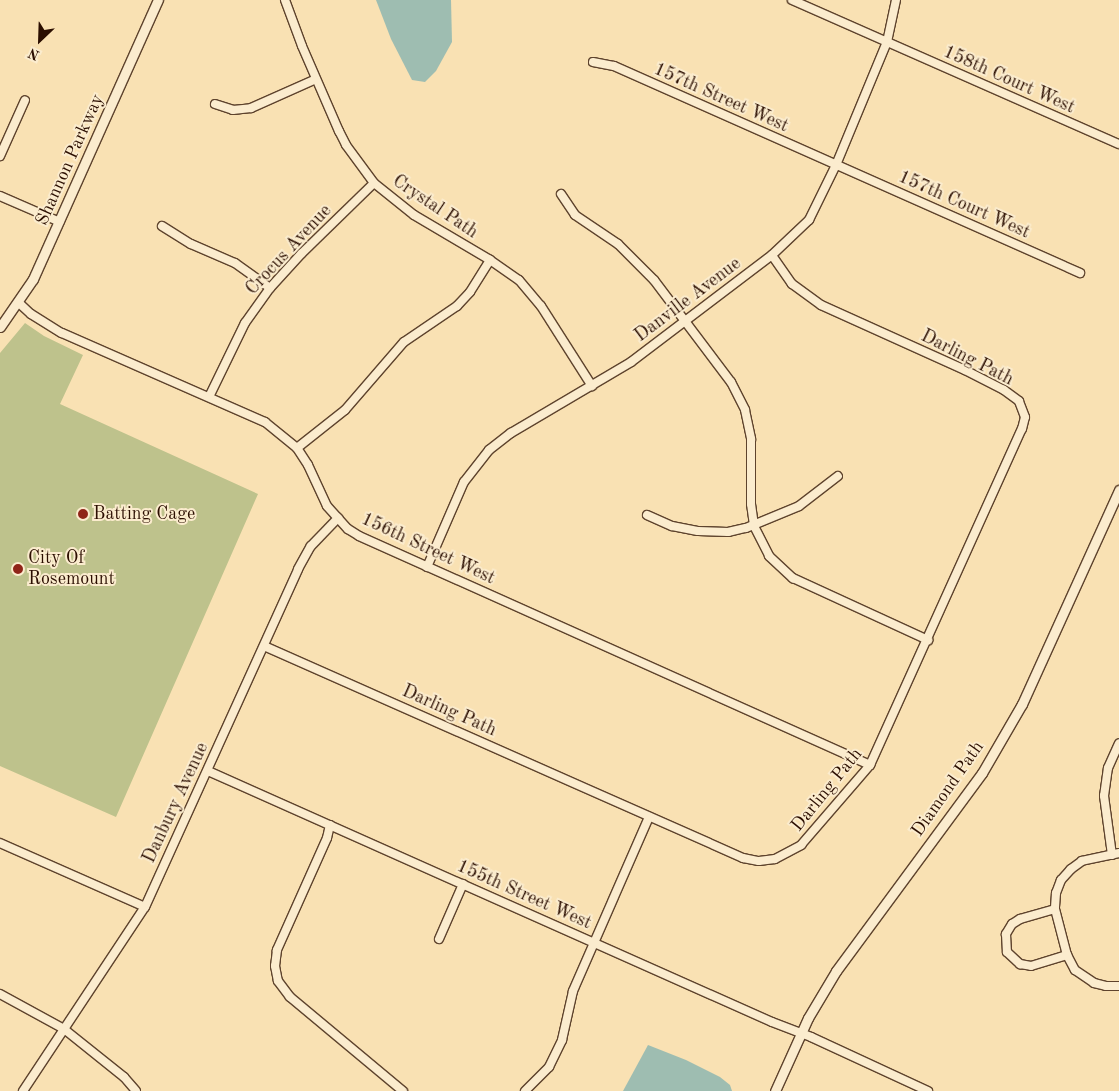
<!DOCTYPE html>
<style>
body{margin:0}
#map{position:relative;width:1119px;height:1091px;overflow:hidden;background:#f9e1b3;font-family:"Old Standard TT",serif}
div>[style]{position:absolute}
.green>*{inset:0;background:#bec28c}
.water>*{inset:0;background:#9ebdb1}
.roads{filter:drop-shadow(1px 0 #5e432d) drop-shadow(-1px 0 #5e432d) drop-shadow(0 1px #5e432d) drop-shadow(0 -1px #5e432d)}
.minor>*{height:8px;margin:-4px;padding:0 4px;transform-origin:4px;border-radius:4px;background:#fbecce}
.tertiary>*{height:9px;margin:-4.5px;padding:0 4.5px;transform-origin:4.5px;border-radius:4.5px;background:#fbecce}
.dots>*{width:14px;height:14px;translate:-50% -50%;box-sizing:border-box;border:2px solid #fbecce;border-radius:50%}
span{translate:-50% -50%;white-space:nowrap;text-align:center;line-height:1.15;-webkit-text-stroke:4px #fbecce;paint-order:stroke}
.street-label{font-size:18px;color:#2b0e00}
.poi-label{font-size:18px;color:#2b0e00}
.left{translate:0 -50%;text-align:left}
.north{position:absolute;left:15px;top:15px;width:50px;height:50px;-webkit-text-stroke:4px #fbecce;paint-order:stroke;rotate:204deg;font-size:14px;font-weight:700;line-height:20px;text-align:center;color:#2b0e00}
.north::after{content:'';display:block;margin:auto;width:18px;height:22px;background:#2b0e00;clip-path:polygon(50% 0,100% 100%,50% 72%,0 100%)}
</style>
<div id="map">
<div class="green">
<div style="clip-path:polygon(25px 323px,44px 336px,83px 355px,60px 404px,258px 494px,116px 817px,0 766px,0 353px)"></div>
</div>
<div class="water">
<div style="clip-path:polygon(376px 0,451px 0,452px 42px,436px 71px,425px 82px,412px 80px,391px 39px)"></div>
<div style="clip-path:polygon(648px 1045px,686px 1060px,720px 1077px,730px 1085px,732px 1091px,623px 1091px)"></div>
</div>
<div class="roads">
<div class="minor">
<div style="left:285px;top:0;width:49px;rotate:69.7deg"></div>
<div style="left:302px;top:46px;width:93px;rotate:66.5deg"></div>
<div style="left:339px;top:131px;width:16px;rotate:63deg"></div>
<div style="left:346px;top:145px;width:47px;rotate:53.6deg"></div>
<div style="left:374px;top:183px;width:51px;rotate:38.7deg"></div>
<div style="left:414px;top:215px;width:88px;rotate:30.6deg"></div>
<div style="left:490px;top:260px;width:35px;rotate:35deg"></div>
<div style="left:519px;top:280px;width:34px;rotate:50deg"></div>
<div style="left:541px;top:306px;width:95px;rotate:57.5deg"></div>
<div style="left:792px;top:0;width:357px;rotate:23.8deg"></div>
<div style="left:593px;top:62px;width:21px;rotate:11deg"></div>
<div style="left:614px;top:66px;width:510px;rotate:23.95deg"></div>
<div style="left:215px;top:104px;width:19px;rotate:18deg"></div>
<div style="left:233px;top:110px;width:18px;rotate:-6deg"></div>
<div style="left:251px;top:108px;width:71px;rotate:-24deg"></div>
<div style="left:0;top:156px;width:61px;rotate:-65.9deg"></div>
<div style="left:561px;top:194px;width:25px;rotate:56deg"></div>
<div style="left:575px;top:215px;width:52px;rotate:34deg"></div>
<div style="left:618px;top:244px;width:51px;rotate:45deg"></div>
<div style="left:654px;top:280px;width:128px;rotate:53deg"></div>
<div style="left:731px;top:382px;width:31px;rotate:63deg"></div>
<div style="left:745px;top:410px;width:30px;rotate:78deg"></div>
<div style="left:751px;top:439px;width:65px;rotate:90deg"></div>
<div style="left:751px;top:504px;width:22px;rotate:82deg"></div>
<div style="left:754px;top:526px;width:34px;rotate:63deg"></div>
<div style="left:769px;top:556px;width:33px;rotate:43deg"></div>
<div style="left:793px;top:578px;width:149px;rotate:24.7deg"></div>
<div style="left:0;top:196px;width:65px;rotate:23.4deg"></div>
<div style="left:162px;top:226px;width:34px;rotate:32deg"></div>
<div style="left:191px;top:244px;width:48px;rotate:23.4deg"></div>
<div style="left:235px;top:263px;width:43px;rotate:35.5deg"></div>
<div style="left:19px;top:303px;width:16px;rotate:43deg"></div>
<div style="left:31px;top:314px;width:36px;rotate:32deg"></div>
<div style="left:62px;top:333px;width:222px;rotate:23.7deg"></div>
<div style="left:265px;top:422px;width:41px;rotate:39.1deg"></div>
<div style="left:297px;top:448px;width:20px;rotate:57deg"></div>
<div style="left:308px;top:465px;width:45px;rotate:65.1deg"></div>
<div style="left:327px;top:506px;width:31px;rotate:48deg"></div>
<div style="left:348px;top:529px;width:13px;rotate:32deg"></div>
<div style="left:359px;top:536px;width:560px;rotate:24.14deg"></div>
<div style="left:209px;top:397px;width:82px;rotate:-64.1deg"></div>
<div style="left:245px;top:323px;width:43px;rotate:-54.5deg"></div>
<div style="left:270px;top:288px;width:47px;rotate:-47.6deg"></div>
<div style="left:302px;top:253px;width:100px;rotate:-44.2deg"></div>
<div style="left:297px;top:448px;width:61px;rotate:-38.4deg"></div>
<div style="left:345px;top:410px;width:90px;rotate:-49.1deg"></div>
<div style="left:404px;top:342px;width:64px;rotate:-34.2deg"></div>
<div style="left:457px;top:306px;width:19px;rotate:-47deg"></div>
<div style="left:470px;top:292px;width:38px;rotate:-58deg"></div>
<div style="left:647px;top:515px;width:27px;rotate:24deg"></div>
<div style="left:672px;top:526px;width:26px;rotate:11deg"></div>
<div style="left:698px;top:531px;width:30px;rotate:2deg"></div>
<div style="left:728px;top:532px;width:18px;rotate:-13deg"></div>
<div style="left:746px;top:528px;width:57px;rotate:-22.5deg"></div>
<div style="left:799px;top:506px;width:49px;rotate:-37.6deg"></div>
<div style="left:427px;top:567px;width:93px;rotate:-66.5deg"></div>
<div style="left:464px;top:482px;width:41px;rotate:-52deg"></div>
<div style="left:489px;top:450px;width:28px;rotate:-38deg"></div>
<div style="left:511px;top:433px;width:139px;rotate:-30.6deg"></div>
<div style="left:631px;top:362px;width:177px;rotate:-37.2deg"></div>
<div style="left:772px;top:255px;width:51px;rotate:-43.4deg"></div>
<div style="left:809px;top:220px;width:61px;rotate:-63.9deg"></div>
<div style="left:836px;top:165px;width:133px;rotate:-67.5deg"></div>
<div style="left:887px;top:42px;width:43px;rotate:-77.9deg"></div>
<div style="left:264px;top:646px;width:524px;rotate:23.87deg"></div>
<div style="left:743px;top:858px;width:16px;rotate:11deg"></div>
<div style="left:759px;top:861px;width:16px;rotate:-7deg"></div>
<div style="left:775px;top:859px;width:30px;rotate:-28deg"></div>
<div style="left:801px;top:845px;width:106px;rotate:-49.2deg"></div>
<div style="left:870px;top:765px;width:369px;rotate:-65.7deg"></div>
<div style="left:1022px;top:429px;width:12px;rotate:-76deg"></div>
<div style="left:1025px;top:417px;width:17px;rotate:-111deg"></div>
<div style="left:1019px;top:401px;width:19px;rotate:-144deg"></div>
<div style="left:1004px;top:390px;width:44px;rotate:-152.9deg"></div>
<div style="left:965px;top:370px;width:158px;rotate:-155.7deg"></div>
<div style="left:821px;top:305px;width:36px;rotate:-144deg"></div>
<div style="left:792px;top:284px;width:35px;rotate:-125deg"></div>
<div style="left:208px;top:771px;width:617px;rotate:23.99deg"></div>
<div style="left:772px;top:1022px;width:42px;rotate:21deg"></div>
<div style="left:811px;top:1037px;width:129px;rotate:24.8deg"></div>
<div style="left:330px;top:825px;width:13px;rotate:103deg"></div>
<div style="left:327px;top:838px;width:123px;rotate:114.1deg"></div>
<div style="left:277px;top:950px;width:16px;rotate:97deg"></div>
<div style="left:275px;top:966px;width:15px;rotate:79deg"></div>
<div style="left:278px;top:981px;width:20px;rotate:53deg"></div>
<div style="left:290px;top:997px;width:147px;rotate:39.8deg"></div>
<div style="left:0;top:843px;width:158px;rotate:23.8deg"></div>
<div style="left:1119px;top:853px;width:38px;rotate:168deg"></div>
<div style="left:1082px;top:861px;width:14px;rotate:144deg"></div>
<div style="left:1071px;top:869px;width:15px;rotate:132deg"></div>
<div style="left:1061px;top:880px;width:14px;rotate:111deg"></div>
<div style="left:1056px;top:893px;width:16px;rotate:94deg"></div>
<div style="left:1055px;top:909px;width:48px;rotate:75.4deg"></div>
<div style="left:1067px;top:955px;width:17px;rotate:62deg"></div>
<div style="left:1075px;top:970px;width:23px;rotate:34deg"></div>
<div style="left:1094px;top:983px;width:12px;rotate:14deg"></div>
<div style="left:1106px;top:986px;width:13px"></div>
<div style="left:1112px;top:855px;width:60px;rotate:-97.7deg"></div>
<div style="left:1104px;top:796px;width:28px;rotate:-82deg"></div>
<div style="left:1108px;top:768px;width:27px;rotate:-66deg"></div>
<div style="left:1055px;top:909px;width:36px;rotate:164deg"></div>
<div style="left:1020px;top:919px;width:9px;rotate:148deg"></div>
<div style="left:1012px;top:924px;width:12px;rotate:121deg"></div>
<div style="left:1006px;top:934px;width:18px;rotate:87deg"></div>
<div style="left:1007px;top:952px;width:18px;rotate:43deg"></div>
<div style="left:1020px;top:964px;width:11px;rotate:10deg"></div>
<div style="left:1031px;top:966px;width:38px;rotate:-17deg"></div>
<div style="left:439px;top:939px;width:60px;rotate:-66.4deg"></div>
<div style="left:0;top:994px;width:73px;rotate:28.7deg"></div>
<div style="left:64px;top:1029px;width:77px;rotate:38.7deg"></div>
<div style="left:124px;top:1077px;width:18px;rotate:49deg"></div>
<div style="left:23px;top:1091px;width:221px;rotate:-56.5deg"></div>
<div style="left:145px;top:907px;width:371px;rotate:-65.6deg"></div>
<div style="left:298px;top:569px;width:26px;rotate:-61deg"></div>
<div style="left:311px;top:546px;width:39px;rotate:-46deg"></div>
<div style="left:525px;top:1091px;width:34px;rotate:-45deg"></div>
<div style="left:549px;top:1067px;width:30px;rotate:-64deg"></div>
<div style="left:562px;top:1040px;width:50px;rotate:-77.3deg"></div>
<div style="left:573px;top:991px;width:190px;rotate:-66.4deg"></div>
</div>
<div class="tertiary">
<div style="left:0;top:327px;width:58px;rotate:-55.5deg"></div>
<div style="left:33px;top:279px;width:306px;rotate:-65.9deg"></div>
<div style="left:775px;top:1091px;width:80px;rotate:-65.7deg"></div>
<div style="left:808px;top:1018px;width:55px;rotate:-59.2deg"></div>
<div style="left:836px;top:971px;width:246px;rotate:-53.6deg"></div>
<div style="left:982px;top:773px;width:80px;rotate:-59.9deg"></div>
<div style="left:1022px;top:704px;width:235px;rotate:-65.6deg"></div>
</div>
</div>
<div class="dots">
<div style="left:83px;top:514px;background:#8f2418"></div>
<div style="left:18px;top:569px;background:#8f2418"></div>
</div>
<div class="street-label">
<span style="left:1009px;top:80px;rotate:24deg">158th Court West</span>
<span style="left:721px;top:98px;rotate:24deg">157th Street West</span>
<span style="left:70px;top:160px;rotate:-66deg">Shannon Parkway</span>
<span style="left:964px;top:205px;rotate:24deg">157th Court West</span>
<span style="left:435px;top:207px;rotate:34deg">Crystal Path</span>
<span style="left:289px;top:250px;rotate:-47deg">Crocus Avenue</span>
<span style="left:688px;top:300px;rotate:-37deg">Danville Avenue</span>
<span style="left:967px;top:358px;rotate:27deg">Darling Path</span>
<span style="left:428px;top:549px;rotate:25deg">156th Street West</span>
<span style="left:449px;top:711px;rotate:24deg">Darling Path</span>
<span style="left:948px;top:789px;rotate:-55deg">Diamond Path</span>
<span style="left:827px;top:790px;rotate:-51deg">Darling Path</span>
<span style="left:176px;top:803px;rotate:-65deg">Danbury Avenue</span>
<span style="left:524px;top:895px;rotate:24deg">155th Street West</span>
</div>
<div class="poi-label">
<span class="left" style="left:93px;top:514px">Batting Cage</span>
<span class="left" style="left:28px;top:569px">City Of<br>Rosemount</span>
</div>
<div class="north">N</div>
</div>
